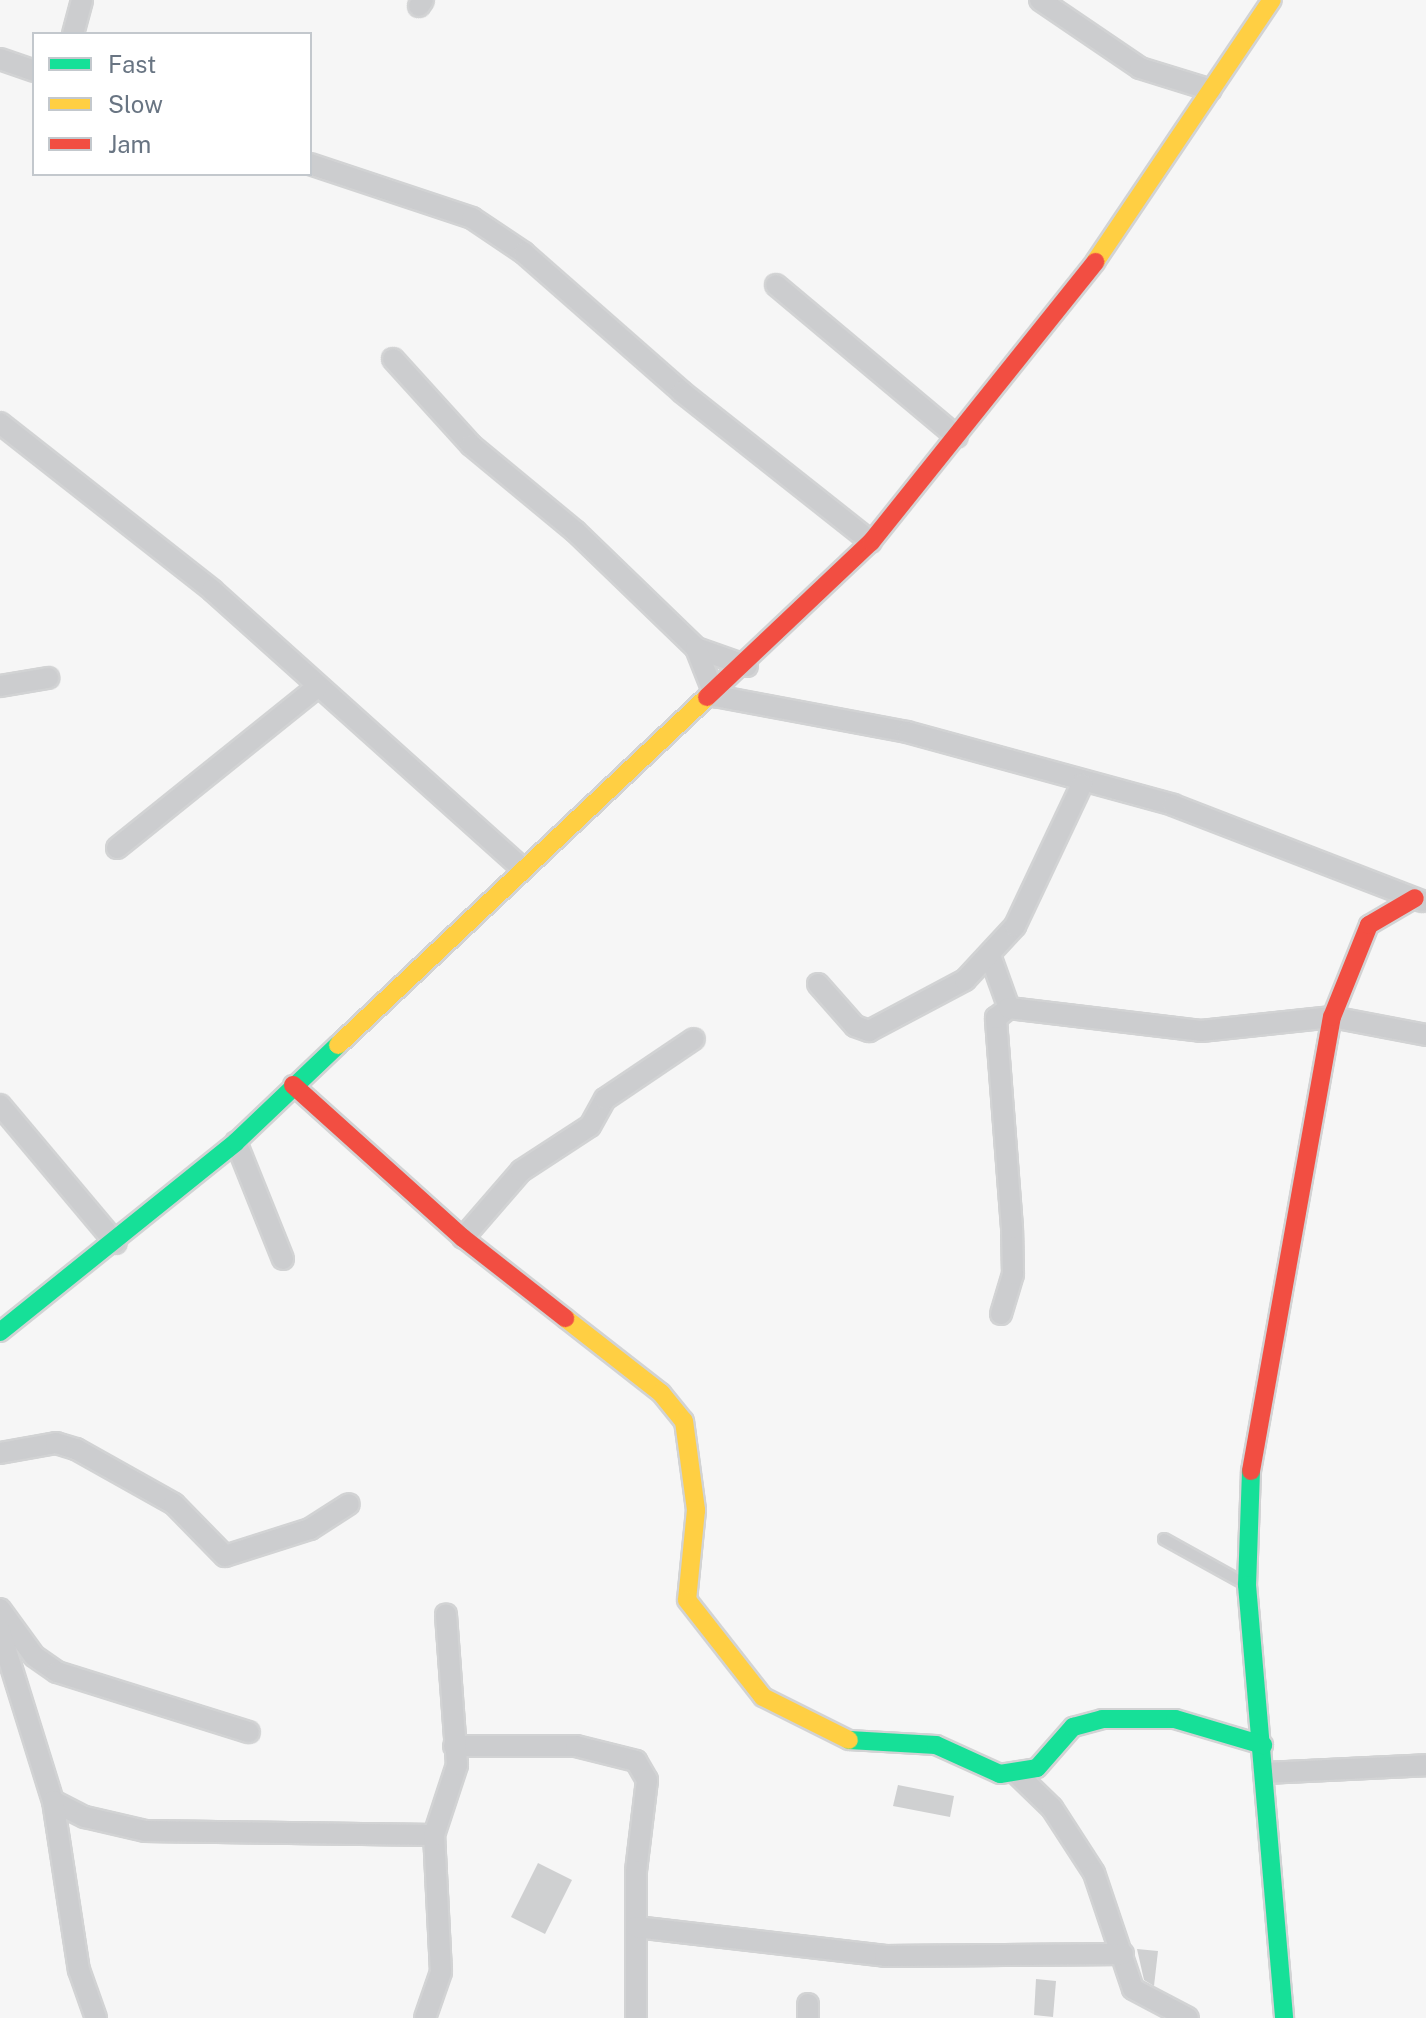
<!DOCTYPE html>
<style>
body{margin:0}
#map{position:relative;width:1426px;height:2018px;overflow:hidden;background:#f6f6f6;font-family:"Public Sans",sans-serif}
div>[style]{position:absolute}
.building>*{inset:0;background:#cfd0d1}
.roads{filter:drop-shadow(2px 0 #d2d3d4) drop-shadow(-2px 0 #d2d3d4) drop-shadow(0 2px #d2d3d4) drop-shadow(0 -2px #d2d3d4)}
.lane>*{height:10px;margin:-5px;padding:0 5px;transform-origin:5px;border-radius:5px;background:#cccdcf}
.street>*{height:20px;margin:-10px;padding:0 10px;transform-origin:10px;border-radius:10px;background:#cccdcf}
.fast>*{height:18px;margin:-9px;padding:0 9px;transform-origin:9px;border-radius:9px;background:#16e098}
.slow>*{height:18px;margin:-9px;padding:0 9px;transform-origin:9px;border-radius:9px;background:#ffcf43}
.jam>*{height:18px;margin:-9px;padding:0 9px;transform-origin:9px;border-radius:9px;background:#f24e42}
span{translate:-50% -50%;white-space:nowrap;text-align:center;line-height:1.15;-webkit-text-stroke:8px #fff;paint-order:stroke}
.legend{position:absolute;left:32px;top:32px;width:280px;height:144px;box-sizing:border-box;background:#fff;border:2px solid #c3c8cd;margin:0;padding:10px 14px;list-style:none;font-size:24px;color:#697583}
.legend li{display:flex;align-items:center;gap:16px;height:40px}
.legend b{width:40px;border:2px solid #c3c8cd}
</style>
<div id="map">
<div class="building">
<div style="clip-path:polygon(898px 1785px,954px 1796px,950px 1817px,893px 1806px)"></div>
<div style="clip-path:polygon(538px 1863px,572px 1880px,545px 1934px,511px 1917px)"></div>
<div style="clip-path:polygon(1137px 1949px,1158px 1951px,1154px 1986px,1144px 1980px)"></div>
<div style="clip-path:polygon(1036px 1979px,1056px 1981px,1053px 2017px,1034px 2015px)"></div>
</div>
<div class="roads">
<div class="lane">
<div style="left:1164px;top:1539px;width:89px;rotate:28.9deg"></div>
</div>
<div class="street">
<div style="left:1040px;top:0;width:121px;rotate:34.2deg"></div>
<div style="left:1140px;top:68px;width:74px;rotate:17.2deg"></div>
<div style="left:419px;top:6px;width:7px;rotate:-56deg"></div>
<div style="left:73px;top:34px;width:35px;rotate:-75deg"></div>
<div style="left:0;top:59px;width:36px;rotate:19deg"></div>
<div style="left:310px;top:164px;width:171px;rotate:18.4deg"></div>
<div style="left:472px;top:218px;width:63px;rotate:33.9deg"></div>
<div style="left:524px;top:253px;width:210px;rotate:41.3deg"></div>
<div style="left:682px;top:392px;width:241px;rotate:38.4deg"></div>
<div style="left:776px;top:285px;width:236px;rotate:40deg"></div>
<div style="left:393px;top:359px;width:116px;rotate:47.8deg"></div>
<div style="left:471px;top:445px;width:135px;rotate:39.6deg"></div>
<div style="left:575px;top:531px;width:168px;rotate:44deg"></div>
<div style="left:696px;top:648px;width:54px;rotate:19.4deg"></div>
<div style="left:0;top:423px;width:270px;rotate:38.2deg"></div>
<div style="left:212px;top:590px;width:418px;rotate:41.9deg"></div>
<div style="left:696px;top:648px;width:52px;rotate:68.4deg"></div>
<div style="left:715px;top:696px;width:195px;rotate:10.6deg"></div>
<div style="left:907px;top:732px;width:276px;rotate:15.3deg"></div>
<div style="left:1173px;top:805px;width:267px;rotate:21.1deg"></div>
<div style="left:0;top:686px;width:49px;rotate:-9.5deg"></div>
<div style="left:117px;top:848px;width:257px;rotate:-38.8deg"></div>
<div style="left:991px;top:958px;width:53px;rotate:70.2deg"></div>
<div style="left:818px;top:984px;width:56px;rotate:48.6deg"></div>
<div style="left:855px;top:1026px;width:15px;rotate:20deg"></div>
<div style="left:869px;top:1031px;width:109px;rotate:-28deg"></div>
<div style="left:965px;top:980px;width:74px;rotate:-47.2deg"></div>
<div style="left:1015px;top:926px;width:157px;rotate:-64.7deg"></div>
<div style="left:0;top:1105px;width:180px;rotate:50deg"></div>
<div style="left:236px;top:1142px;width:126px;rotate:68.1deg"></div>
<div style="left:463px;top:1238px;width:89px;rotate:-49.1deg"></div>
<div style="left:521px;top:1171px;width:82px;rotate:-33.1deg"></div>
<div style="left:590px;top:1126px;width:31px;rotate:-61deg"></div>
<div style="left:605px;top:1099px;width:107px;rotate:-34deg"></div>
<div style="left:1001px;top:1314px;width:42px;rotate:-73.3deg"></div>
<div style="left:1013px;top:1274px;width:46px;rotate:-91.2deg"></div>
<div style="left:1012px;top:1228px;width:211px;rotate:-94.4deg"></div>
<div style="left:996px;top:1018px;width:16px;rotate:-38deg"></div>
<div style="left:1009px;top:1008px;width:193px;rotate:6.8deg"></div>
<div style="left:1201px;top:1031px;width:132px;rotate:-6.1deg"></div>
<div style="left:1332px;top:1017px;width:96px;rotate:10.8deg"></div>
<div style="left:0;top:1453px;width:57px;rotate:-10.1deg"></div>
<div style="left:56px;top:1443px;width:21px;rotate:17deg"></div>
<div style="left:76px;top:1449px;width:112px;rotate:29.3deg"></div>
<div style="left:174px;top:1504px;width:73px;rotate:45.6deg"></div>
<div style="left:225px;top:1556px;width:89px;rotate:-17.6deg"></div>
<div style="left:310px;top:1529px;width:46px;rotate:-32.7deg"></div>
<div style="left:0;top:1609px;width:58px;rotate:54.1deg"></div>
<div style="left:34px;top:1656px;width:28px;rotate:35deg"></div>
<div style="left:57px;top:1672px;width:201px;rotate:17.4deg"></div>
<div style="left:0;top:1631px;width:178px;rotate:72.7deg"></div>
<div style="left:53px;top:1801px;width:36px;rotate:27deg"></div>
<div style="left:85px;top:1817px;width:62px;rotate:13.1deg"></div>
<div style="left:145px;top:1831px;width:289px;rotate:0.8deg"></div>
<div style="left:454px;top:1746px;width:122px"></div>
<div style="left:576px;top:1746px;width:62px;rotate:14deg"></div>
<div style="left:636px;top:1761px;width:22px;rotate:60deg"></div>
<div style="left:647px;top:1780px;width:92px;rotate:96.9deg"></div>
<div style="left:636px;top:1871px;width:147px;rotate:90deg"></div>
<div style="left:1265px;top:1773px;width:161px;rotate:-2.8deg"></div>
<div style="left:1018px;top:1775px;width:47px;rotate:44.1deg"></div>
<div style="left:1052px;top:1808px;width:77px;rotate:57.1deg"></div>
<div style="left:1094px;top:1873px;width:122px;rotate:71.4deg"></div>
<div style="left:1133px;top:1989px;width:62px;rotate:27.8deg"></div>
<div style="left:53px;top:1801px;width:171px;rotate:81.3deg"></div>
<div style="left:79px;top:1970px;width:51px;rotate:70.5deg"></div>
<div style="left:636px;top:1927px;width:251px;rotate:6.6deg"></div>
<div style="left:885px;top:1956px;width:238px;rotate:-0.5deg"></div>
<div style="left:808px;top:2004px;width:14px;rotate:90deg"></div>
<div style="left:425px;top:2018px;width:49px;rotate:-70.8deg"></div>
<div style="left:441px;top:1972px;width:137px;rotate:-92.9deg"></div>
<div style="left:434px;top:1835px;width:74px;rotate:-71.8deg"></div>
<div style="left:457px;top:1765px;width:151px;rotate:-94.2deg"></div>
</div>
<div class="fast">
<div style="left:0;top:1332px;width:303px;rotate:-38.8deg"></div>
<div style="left:236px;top:1142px;width:141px;rotate:-43.6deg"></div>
<div style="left:1251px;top:1471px;width:114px;rotate:92deg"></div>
<div style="left:1247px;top:1585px;width:435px;rotate:85.1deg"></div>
<div style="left:849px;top:1740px;width:87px;rotate:3.3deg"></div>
<div style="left:936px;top:1745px;width:70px;rotate:24.4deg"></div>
<div style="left:1000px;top:1774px;width:37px;rotate:-9deg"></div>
<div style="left:1037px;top:1768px;width:55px;rotate:-48.7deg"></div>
<div style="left:1073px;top:1727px;width:30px;rotate:-15deg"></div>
<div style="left:1102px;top:1719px;width:73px"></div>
<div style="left:1175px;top:1719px;width:92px;rotate:16.5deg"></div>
</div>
<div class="slow">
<div style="left:1095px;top:262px;width:316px;rotate:-56deg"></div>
<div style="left:338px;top:1045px;width:507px;rotate:-43.32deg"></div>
<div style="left:565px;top:1318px;width:122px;rotate:38deg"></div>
<div style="left:661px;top:1393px;width:36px;rotate:51deg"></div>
<div style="left:684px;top:1421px;width:90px;rotate:82.3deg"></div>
<div style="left:696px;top:1510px;width:90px;rotate:95.7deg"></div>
<div style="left:687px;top:1600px;width:123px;rotate:51.9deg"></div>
<div style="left:763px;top:1697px;width:96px;rotate:26.6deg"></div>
</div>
<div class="jam">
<div style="left:707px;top:697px;width:226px;rotate:-43.4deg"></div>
<div style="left:871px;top:542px;width:359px;rotate:-51.3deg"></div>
<div style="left:293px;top:1085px;width:229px;rotate:42deg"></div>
<div style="left:463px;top:1238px;width:130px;rotate:38.1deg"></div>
<div style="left:1251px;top:1471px;width:461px;rotate:-79.9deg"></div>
<div style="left:1332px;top:1017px;width:99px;rotate:-68.1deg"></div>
<div style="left:1369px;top:925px;width:53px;rotate:-30.4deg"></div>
</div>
</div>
<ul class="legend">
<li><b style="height:10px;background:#16e098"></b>Fast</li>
<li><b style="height:10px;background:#ffcf43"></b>Slow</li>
<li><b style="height:10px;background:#f24e42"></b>Jam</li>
</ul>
</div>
